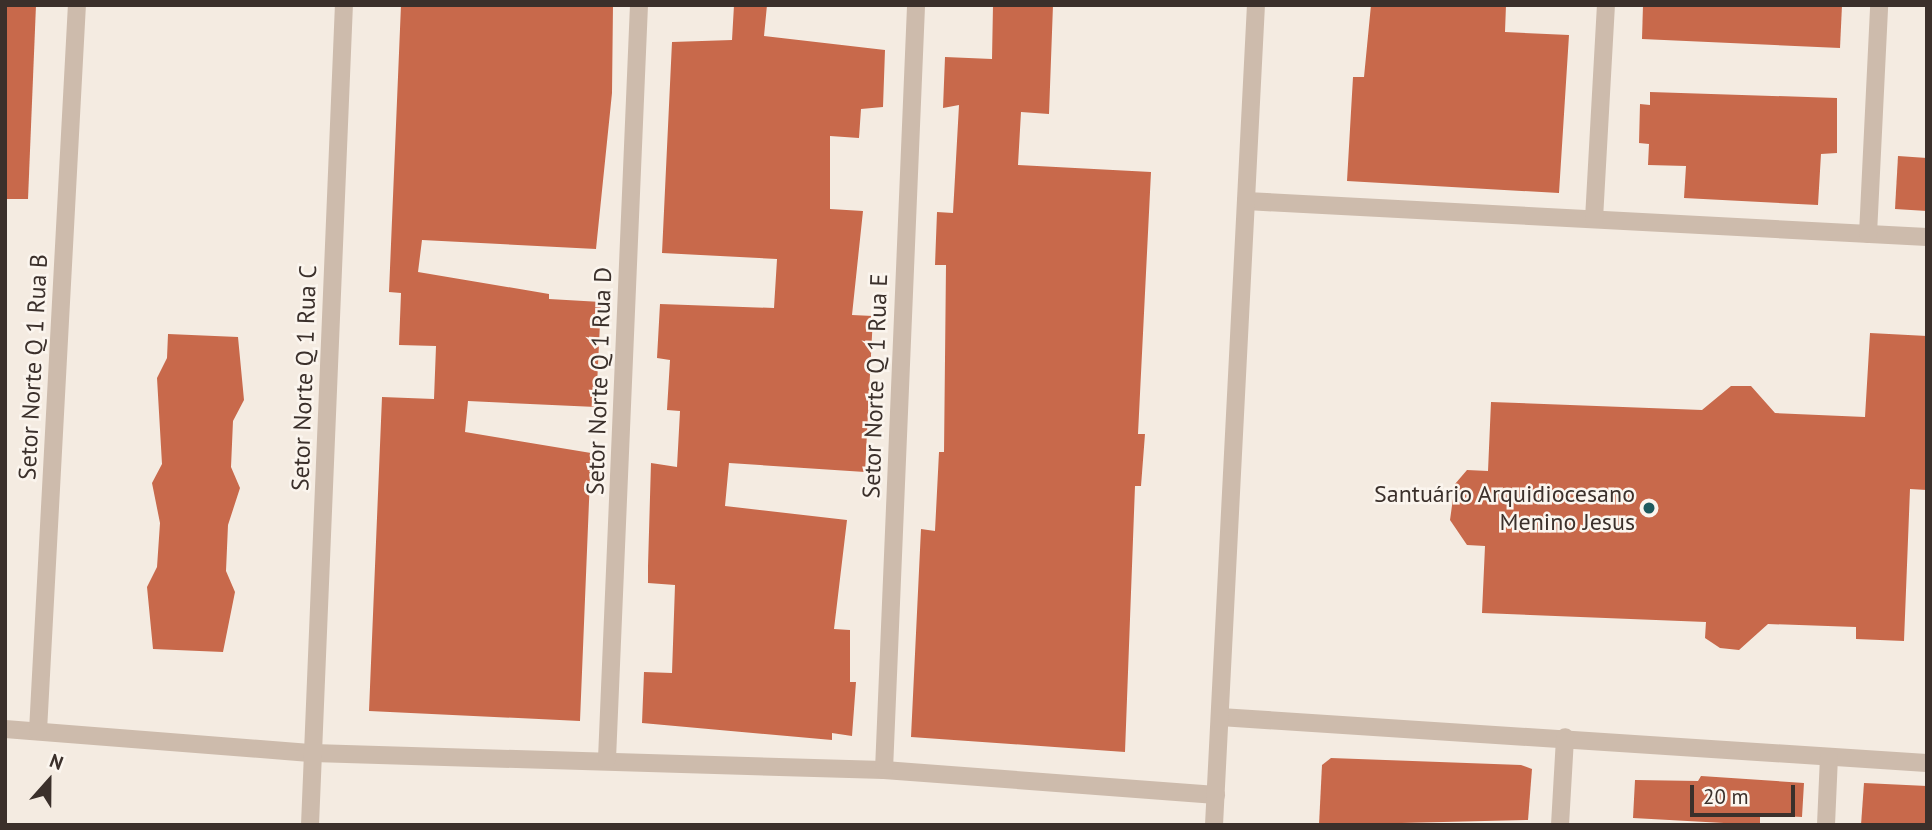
<!DOCTYPE html>
<meta charset="utf-8">
<style>
body{margin:0}
#map{position:relative;width:1932px;height:830px;overflow:hidden;background:#f4ebe1;font-family:"PT Sans",sans-serif}
div>[style]{position:absolute}
.building>*{inset:0;background:#c8694b}
.minor>*{height:18px;margin:-9px;padding:0 9px;transform-origin:9px;border-radius:9px;background:#cdbbac}
.dots>*{width:19px;height:19px;translate:-50% -50%;box-sizing:border-box;border:4px solid #fbf5ee;border-radius:50%}
span{translate:-50% -50%;white-space:nowrap;text-align:center;line-height:1.15;-webkit-text-stroke:5px #fbf5ee;paint-order:stroke}
.street-label{font-size:24px;color:#3b302b}
.poi-label{font-size:24px;color:#3b302b}
.right{translate:-100% -50%;text-align:right}
.frame{position:absolute;inset:0;border:7px solid #3b302b;pointer-events:none}
.north{position:absolute;left:14px;top:746px;width:70px;height:70px;-webkit-text-stroke:5px #fbf5ee;paint-order:stroke;rotate:21deg;font-size:19px;font-weight:700;line-height:28px;text-align:center;color:#3b302b}
.north::after{content:'';display:block;margin:auto;width:24px;height:32px;background:#3b302b;clip-path:polygon(50% 0,100% 100%,50% 72%,0 100%)}
.scale{position:absolute;left:1690px;top:785px;width:105px;height:32px;box-sizing:border-box;border:4px solid #3b302b;border-top:0;padding-left:9px;font-size:21px;line-height:24px;white-space:nowrap;color:#3b302b;-webkit-text-stroke:5px #fbf5ee;paint-order:stroke}
</style>
<div id="map">
<div class="building">
<div style="clip-path:polygon(5px 5px,36px 5px,28px 199px,5px 199px)"></div>
<div style="clip-path:polygon(401px 5px,613px 5px,612px 93px,596px 249px,422px 240px,418px 272px,549px 294px,549px 299px,601px 302px,596px 407px,468px 401px,465px 432px,591px 453px,580px 721px,369px 711px,382px 397px,434px 399px,436px 346px,399px 345px,401px 293px,389px 292px)"></div>
<div style="clip-path:polygon(734px 5px,767px 5px,764px 36px,885px 50px,883px 107px,861px 109px,859px 138px,830px 136px,830px 209px,863px 211px,852px 315px,873px 316px,865px 472px,729px 463px,725px 506px,847px 520px,834px 629px,850px 630px,850px 682px,856px 682px,852px 736px,832px 733px,832px 740px,642px 723px,644px 672px,672px 673px,675px 585px,648px 583px,648px 566px,651px 463px,677px 467px,680px 411px,667px 410px,670px 360px,657px 358px,660px 304px,774px 308px,777px 259px,662px 253px,672px 42px,732px 40px)"></div>
<div style="clip-path:polygon(993px 5px,1053px 5px,1049px 114px,1021px 112px,1018px 165px,1151px 172px,1138px 434px,1145px 434px,1141px 486px,1135px 486px,1125px 752px,911px 737px,921px 529px,935px 531px,939px 452px,944px 452px,946px 265px,935px 265px,937px 212px,953px 213px,959px 105px,943px 108px,945px 57px,992px 59px)"></div>
<div style="clip-path:polygon(1371px 5px,1506px 5px,1505px 32px,1569px 35px,1559px 193px,1347px 181px,1353px 77px,1364px 77px)"></div>
<div style="clip-path:polygon(1643px 5px,1842px 5px,1840px 48px,1642px 39px)"></div>
<div style="clip-path:polygon(1650px 92px,1837px 98px,1837px 153px,1821px 154px,1818px 205px,1684px 198px,1686px 166px,1648px 165px,1649px 144px,1639px 143px,1640px 104px,1650px 105px)"></div>
<div style="clip-path:polygon(1898px 156px,1927px 158px,1927px 211px,1895px 209px)"></div>
<div style="clip-path:polygon(1870px 333px,1927px 336px,1927px 490px,1910px 489px,1904px 641px,1856px 639px,1856px 627px,1768px 624px,1739px 650px,1720px 648px,1705px 638px,1706px 622px,1482px 613px,1485px 546px,1467px 545px,1450px 520px,1455px 484px,1467px 470px,1488px 471px,1491px 402px,1702px 410px,1731px 386px,1751px 386px,1775px 413px,1865px 417px)"></div>
<div style="clip-path:polygon(168px 334px,238px 337px,244px 400px,233px 421px,231px 467px,240px 488px,228px 525px,226px 571px,235px 592px,223px 652px,153px 649px,147px 587px,157px 567px,160px 523px,152px 483px,162px 464px,157px 378px,167px 358px)"></div>
<div style="clip-path:polygon(1331px 758px,1521px 765px,1532px 769px,1528px 820px,1319px 825px,1322px 765px)"></div>
<div style="clip-path:polygon(1701px 776px,1804px 783px,1802px 817px,1760px 815px,1760px 825px,1633px 818px,1635px 780px,1698px 781px)"></div>
<div style="clip-path:polygon(1864px 783px,1927px 786px,1927px 825px,1861px 825px)"></div>
</div>
<div class="minor">
<div style="left:1246px;top:201px;width:682px;rotate:3.03deg"></div>
<div style="left:1594px;top:219px;width:214px;rotate:-86.8deg"></div>
<div style="left:1868px;top:234px;width:229px;rotate:-87.2deg"></div>
<div style="left:1220px;top:717px;width:708px;rotate:3.72deg"></div>
<div style="left:5px;top:729px;width:309px;rotate:4.5deg"></div>
<div style="left:313px;top:753px;width:571px;rotate:1.71deg"></div>
<div style="left:884px;top:770px;width:333px;rotate:4.3deg"></div>
<div style="left:38px;top:731px;width:727px;rotate:-86.93deg"></div>
<div style="left:607px;top:759px;width:755px;rotate:-87.57deg"></div>
<div style="left:884px;top:770px;width:766px;rotate:-87.6deg"></div>
<div style="left:310px;top:825px;width:821px;rotate:-87.63deg"></div>
<div style="left:1214px;top:825px;width:821px;rotate:-87.07deg"></div>
<div style="left:1560px;top:825px;width:88px;rotate:-86.7deg"></div>
<div style="left:1826px;top:825px;width:68px;rotate:-87.5deg"></div>
</div>
<div class="dots">
<div style="left:1649px;top:508px;background:#1f5a5e"></div>
</div>
<div class="street-label">
<span style="left:33px;top:367px;rotate:-87deg">Setor Norte Q 1 Rua B</span>
<span style="left:304px;top:378px;rotate:-88deg">Setor Norte Q 1 Rua C</span>
<span style="left:599px;top:381px;rotate:-88deg">Setor Norte Q 1 Rua D</span>
<span style="left:875px;top:386px;rotate:-88deg">Setor Norte Q 1 Rua E</span>
</div>
<div class="poi-label">
<span class="right" style="left:1635px;top:508px">Santuário Arquidiocesano<br>Menino Jesus</span>
</div>
<div class="frame"></div>
<div class="north">N</div>
<div class="scale">20 m</div>
</div>
